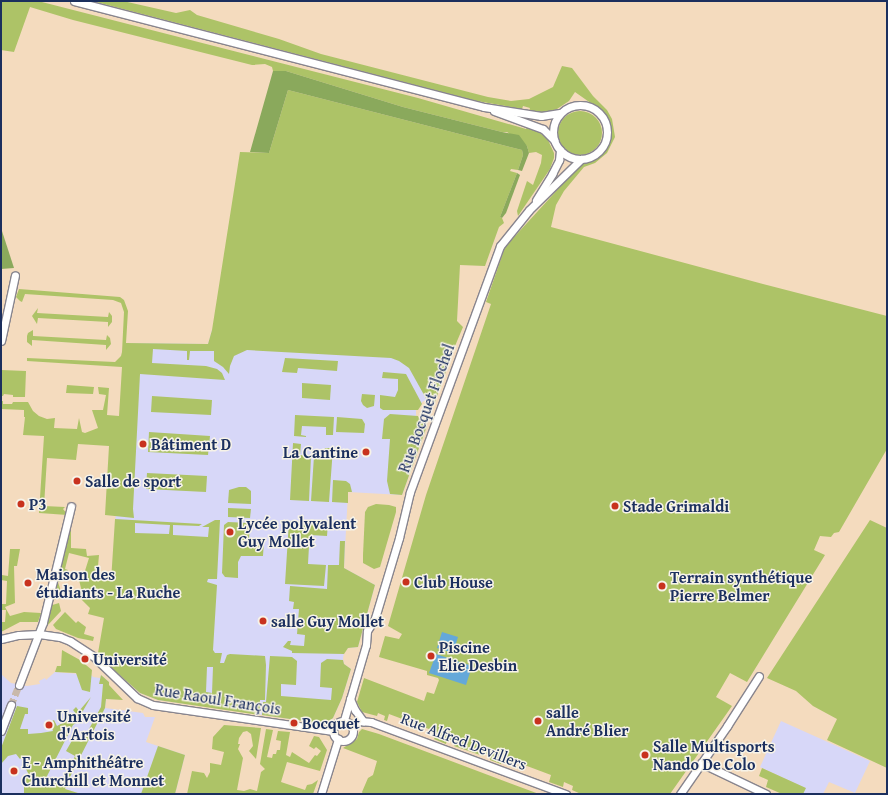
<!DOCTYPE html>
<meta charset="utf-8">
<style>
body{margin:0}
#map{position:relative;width:888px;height:795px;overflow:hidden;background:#f4dbbe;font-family:"Gentium Book Plus",serif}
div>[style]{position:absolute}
.built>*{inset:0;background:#d7d7f8}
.green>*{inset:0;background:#adc367}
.round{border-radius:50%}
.forest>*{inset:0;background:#8aa95c}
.water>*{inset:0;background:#64a8d9}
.street-tunnel>*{height:7px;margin-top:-3.5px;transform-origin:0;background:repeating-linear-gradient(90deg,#c9b9ab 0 7px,transparent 0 10.5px)}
.roads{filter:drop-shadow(1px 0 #88858e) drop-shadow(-1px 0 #88858e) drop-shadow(0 1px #88858e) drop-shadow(0 -1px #88858e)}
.street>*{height:7px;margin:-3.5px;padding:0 3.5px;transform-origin:3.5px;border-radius:3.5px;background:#fff}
.street>.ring{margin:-3.5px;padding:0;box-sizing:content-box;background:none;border:7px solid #fff;border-radius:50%}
.dots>*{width:11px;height:11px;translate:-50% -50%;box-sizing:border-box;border:2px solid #f7f3e8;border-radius:50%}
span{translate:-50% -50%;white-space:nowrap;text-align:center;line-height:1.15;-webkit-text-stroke:3px #f7f3e8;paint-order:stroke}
.street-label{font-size:16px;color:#1b2f5e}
.poi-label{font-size:16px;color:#1b2f5e;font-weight:700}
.left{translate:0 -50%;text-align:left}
.right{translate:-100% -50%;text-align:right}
.frame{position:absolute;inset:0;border:2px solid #1b2f5e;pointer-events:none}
</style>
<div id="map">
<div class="built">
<div style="clip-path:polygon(212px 330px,447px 347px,446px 350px,453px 352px,435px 402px,428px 402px,427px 400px,422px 402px,422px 404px,416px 410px,416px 416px,421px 422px,427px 426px,402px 495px,348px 492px,344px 568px,375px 585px,358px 647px,348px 648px,344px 652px,343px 659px,344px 664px,351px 669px,342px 698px,333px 718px,325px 724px,158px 700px,140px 693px,109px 665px,107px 661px,126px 343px,208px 344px)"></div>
<div style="clip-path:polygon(55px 672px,91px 675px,93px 677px,100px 678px,101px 675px,109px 682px,105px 708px,143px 713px,145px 717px,155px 717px,146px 742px,185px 755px,175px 794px,81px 794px,65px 789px,67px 784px,41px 782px,36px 794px,1px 794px,1px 674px,11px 683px,27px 686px,40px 684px,39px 681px,45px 678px,46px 680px)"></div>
<div style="clip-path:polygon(781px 721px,870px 761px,855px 793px,829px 782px,823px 794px,803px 794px,805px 788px,760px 767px)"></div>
</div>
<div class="green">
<div style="clip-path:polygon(1px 1px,38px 1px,418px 98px,526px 129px,527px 127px,538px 131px,548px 140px,554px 153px,554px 158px,550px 169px,518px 216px,517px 211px,527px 181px,533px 185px,541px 163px,542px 155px,536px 152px,529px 153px,527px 146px,507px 132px,502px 132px,403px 107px,286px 71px,273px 71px,272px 67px,265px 64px,252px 65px,73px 20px,30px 7px,14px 52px,1px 50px)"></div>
<div style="clip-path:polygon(92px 1px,123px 1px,176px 13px,190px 10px,197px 15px,279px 39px,321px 54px,488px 97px,511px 101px,529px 99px,553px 87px,562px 66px,572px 68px,593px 96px,607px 110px,612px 119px,615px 137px,607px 153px,595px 163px,584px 167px,564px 191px,556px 205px,551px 227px,763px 284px,887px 316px,887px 449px,839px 532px,834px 533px,831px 537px,820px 536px,814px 550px,825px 555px,747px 682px,730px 673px,716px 697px,732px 706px,670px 794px,581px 794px,572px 790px,573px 786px,564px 782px,563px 787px,549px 782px,551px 775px,503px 757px,501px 764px,490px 760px,491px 756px,484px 753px,483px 756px,454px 746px,456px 742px,447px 739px,446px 744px,434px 739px,437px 732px,389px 714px,387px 721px,384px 720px,385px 716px,378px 713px,377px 716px,362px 712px,357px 702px,364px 678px,424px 701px,427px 692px,434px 694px,439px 680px,438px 678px,427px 675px,427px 671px,379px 657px,385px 636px,399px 639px,402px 634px,388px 626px,426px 495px,491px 304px,486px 302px,505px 247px,581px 164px,593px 160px,603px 153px,608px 146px,611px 130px,609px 120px,602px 111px,575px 92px,569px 101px,557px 109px,541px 114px,529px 111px,530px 108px,523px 106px,522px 109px,477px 101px)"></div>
<div style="clip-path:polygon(288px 90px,522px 150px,523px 155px,518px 170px,511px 169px,510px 171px,517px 173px,500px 217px,502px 218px,504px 223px,499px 227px,485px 266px,460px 265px,457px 321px,463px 327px,455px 346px,448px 344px,446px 350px,453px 352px,435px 402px,428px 402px,409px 368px,399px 361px,391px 358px,247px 350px,234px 356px,230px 366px,229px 374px,223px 367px,214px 361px,214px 351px,190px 351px,189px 360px,187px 360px,187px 351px,153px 349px,152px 363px,206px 366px,217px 369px,222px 373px,225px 380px,140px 374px,133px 509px,134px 518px,105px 515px,109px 446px,78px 444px,76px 460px,47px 458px,44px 506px,65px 507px,63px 509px,68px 515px,39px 513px,44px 436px,23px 435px,25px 417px,24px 417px,24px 410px,1px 409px,1px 401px,3px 401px,3px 404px,12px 404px,13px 402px,28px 402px,33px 411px,39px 416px,47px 419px,55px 418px,54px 428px,77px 429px,79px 418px,82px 432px,85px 433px,98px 428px,92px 410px,103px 410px,106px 395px,99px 394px,98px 387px,109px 388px,107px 415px,119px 416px,122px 367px,27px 361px,27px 358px,115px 362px,121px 356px,122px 352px,124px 312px,121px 303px,113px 300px,25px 294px,22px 302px,20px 301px,16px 297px,19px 289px,120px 297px,124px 300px,128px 311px,126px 343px,208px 344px,212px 330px,240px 152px,269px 153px)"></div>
<div class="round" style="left:558px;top:111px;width:44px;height:44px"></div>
<div style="clip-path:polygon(38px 308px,37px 313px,108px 317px,109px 312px,112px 316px,112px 322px,108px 327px,108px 322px,38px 318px,37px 324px,32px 316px)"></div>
<div style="clip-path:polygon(33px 330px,33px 336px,106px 340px,107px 335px,110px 338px,111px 344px,106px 350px,106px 345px,32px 340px,32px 346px,27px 342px,27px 336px,28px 333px)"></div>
<div style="clip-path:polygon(285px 358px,338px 361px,337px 371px,298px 368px,297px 373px,282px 372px)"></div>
<div style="clip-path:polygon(1px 370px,26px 371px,25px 397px,13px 397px,13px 395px,4px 394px,3px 396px,1px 396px)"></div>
<div style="clip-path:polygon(383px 372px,406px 374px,422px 404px,418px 410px,383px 410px,380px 408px,380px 395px,395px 397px,398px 390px,398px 379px,382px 378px)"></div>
<div style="clip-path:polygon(302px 383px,331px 385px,330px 400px,302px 398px)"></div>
<div style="clip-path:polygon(67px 385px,94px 387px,93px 394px,66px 393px)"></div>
<div style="clip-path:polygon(362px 394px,375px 395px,374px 406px,367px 408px,363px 405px,361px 401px)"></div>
<div style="clip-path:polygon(152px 396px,212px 400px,211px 415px,151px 412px)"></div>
<div style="clip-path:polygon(390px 414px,418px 416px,421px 422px,427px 426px,402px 495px,390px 494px,387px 481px,390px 439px,382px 439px,384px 419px)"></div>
<div style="clip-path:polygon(295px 415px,334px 417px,333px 435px,326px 435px,326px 427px,302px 426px,301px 435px,306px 436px,306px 437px,294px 436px)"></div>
<div style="clip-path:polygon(337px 417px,362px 419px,365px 424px,364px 433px,336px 432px)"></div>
<div style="clip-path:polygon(149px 432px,210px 436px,208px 455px,148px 452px)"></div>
<div style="clip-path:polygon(293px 443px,301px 444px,300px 455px,311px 456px,309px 501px,290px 500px)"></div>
<div style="clip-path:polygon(325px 448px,333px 448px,329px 502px,311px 501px,314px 456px,324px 456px)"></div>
<div style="clip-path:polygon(147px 473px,207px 476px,206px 492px,146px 489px)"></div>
<div style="clip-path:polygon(333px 480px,346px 481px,350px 484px,352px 492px,348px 492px,348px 503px,332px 502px)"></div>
<div style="clip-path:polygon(239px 487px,246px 487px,251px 491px,251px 504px,228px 503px,229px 490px)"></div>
<div style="clip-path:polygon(376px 504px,389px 505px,396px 507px,396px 512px,380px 567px,374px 569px,363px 563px,363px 555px,365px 512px,368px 507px)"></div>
<div style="clip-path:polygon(228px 508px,251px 509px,250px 518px,228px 517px)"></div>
<div style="clip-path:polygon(evenodd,115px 519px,202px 524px,199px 526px,173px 525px,173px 535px,208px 537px,209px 527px,202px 527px,215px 520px,220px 520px,217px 579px,208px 579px,207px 582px,217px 585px,213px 650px,215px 653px,222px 653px,220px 663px,224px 663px,227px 655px,230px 654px,265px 656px,266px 665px,265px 700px,260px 700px,260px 715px,158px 700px,140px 693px,114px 670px,98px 653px,104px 618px,88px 614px,90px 608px,78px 596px,82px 592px,78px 576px,79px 573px,84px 574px,89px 558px,69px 553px,65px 569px,68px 570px,65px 580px,58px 582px,63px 598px,51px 600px,69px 529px,71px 530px,71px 548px,86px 549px,87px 556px,99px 555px,97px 578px,111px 581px,115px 519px,135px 523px,170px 525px,169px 534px,135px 533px,135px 523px,115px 519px,207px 667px,213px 667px,212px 693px,206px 692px,207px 667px)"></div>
<div style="clip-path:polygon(870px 520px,887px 528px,887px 768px,827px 740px,837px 719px,813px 706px,796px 691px,767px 678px)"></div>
<div style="clip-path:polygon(289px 521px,328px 523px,327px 536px,310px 535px,309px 546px,308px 564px,326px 565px,324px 586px,285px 584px)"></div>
<div style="clip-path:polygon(228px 522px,250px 523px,249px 539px,264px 540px,263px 556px,241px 556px,238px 562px,238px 578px,225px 577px,222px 573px,224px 525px)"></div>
<div style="clip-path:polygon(340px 541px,345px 541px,344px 568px,375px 585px,358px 647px,348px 648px,344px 654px,292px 653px,292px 651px,283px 647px,288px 641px,291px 641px,290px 645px,304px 646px,305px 635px,297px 634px,299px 609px,293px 609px,294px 602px,289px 601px,290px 586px,327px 589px,328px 565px,339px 565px)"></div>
<div style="clip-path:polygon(10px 549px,20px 549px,17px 566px,14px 566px,15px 603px,5px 607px,10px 616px,24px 612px,41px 613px,38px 622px,20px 622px,1px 632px,1px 622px,5px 622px,6px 610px,1px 610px,1px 604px,6px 604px,7px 581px,1px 580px,2px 575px,8px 576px)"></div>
<div style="clip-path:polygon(59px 603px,61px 611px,47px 626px,45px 625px,49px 606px)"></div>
<div style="clip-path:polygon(65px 612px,76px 623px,78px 621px,86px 627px,84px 634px,94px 637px,93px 641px,78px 638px,56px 629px,53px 625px)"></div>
<div style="clip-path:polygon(62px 650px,80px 660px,92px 670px,90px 692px,82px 690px,76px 673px,55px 672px,57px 666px,61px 666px)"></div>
<div style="clip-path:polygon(270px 656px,292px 657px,297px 661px,296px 685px,281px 684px,281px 696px,331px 700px,332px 688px,320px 687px,321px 663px,327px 659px,343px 660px,344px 664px,351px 669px,342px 698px,333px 718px,325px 724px,262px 715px,263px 702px,266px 702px)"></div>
<div style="clip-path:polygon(101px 675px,109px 682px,109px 685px,123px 700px,106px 699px,105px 708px,69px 779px,65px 777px,75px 756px,66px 751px,74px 737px,83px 740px,101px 707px,103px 684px,99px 684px)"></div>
<div style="clip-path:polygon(91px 697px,76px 723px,73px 725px,44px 782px,67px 784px,65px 789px,81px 794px,24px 794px,24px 781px,29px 775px,22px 761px,25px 760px,23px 757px,20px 759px,16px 754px,8px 756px,1px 764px,1px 748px,17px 706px,28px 708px,28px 714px,25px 714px,20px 729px,28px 729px,28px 734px,41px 733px,53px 731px,50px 722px,54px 720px,57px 726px,77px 715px,73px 710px,76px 707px,79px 711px)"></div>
<div style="clip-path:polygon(224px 725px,261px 728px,256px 759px,249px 751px,253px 746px,251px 734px,247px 731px,243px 732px,239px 738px,238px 744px,240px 744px,238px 749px,243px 758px,237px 790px,244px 791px,250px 789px,257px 791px,261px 772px,265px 769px,260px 764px,266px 729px,273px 730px,267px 757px,272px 758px,273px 754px,276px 754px,277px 750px,280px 750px,281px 741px,276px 740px,278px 731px,290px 732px,286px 755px,290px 757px,292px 752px,309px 763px,315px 755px,317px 756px,321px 751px,316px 747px,314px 749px,309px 746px,314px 736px,319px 737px,327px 750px,320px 771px,287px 762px,281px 782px,305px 790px,307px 785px,312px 784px,318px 780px,313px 794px,187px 794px,192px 771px,204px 773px,207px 778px,210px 772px,210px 763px,221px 765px,224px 752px,212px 749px,213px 737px)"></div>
<div style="clip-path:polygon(362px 729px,379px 734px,539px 794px,363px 794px,362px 792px,368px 778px,373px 775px,377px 761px,343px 748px,357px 739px,359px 732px)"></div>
<div style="clip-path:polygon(158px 746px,185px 755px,175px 794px,141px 794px)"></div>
<div style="clip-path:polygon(762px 768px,806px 788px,803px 794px,782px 794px,766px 787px,768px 780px,759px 776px)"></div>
</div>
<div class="forest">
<div style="clip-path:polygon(273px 71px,286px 71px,403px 107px,502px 132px,519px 135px,527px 146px,529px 153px,522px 171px,518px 170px,523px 155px,522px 150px,288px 90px,269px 153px,250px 152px)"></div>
<div style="clip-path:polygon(517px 173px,520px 175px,506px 213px,502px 218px,500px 217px)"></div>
<div style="clip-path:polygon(1px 228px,14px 268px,1px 269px)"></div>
</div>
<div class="water">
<div style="clip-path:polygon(442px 632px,458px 637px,453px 653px,437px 648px)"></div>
<div style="clip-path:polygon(436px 654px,472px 666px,466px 685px,429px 673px)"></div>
</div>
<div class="street-tunnel">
<div style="left:11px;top:705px;width:22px;rotate:-68deg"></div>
</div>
<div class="roads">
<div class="street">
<div style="left:74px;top:1px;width:423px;rotate:14.5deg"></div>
<div style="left:484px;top:107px;width:58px;rotate:9deg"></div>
<div style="left:541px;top:116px;width:19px;rotate:-9deg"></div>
<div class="ring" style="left:553px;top:105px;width:47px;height:47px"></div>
<div style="left:494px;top:111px;width:52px;rotate:20.2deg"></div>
<div style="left:543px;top:129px;width:16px;rotate:45deg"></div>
<div style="left:536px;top:200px;width:31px;rotate:-58deg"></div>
<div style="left:552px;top:174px;width:16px;rotate:-63deg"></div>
<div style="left:559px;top:160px;width:10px;rotate:-84deg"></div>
<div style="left:1px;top:341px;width:67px;rotate:-78deg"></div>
<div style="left:1px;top:639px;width:18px;rotate:-13deg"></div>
<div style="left:19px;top:635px;width:20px;rotate:-3deg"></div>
<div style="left:39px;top:634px;width:21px;rotate:8deg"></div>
<div style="left:60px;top:637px;width:11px;rotate:22deg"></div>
<div style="left:70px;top:641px;width:27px;rotate:33deg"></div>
<div style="left:93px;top:656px;width:61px;rotate:43.7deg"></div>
<div style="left:137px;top:698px;width:17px;rotate:24deg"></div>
<div style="left:153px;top:705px;width:182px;rotate:8.2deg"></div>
<div style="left:19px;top:685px;width:67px;rotate:-69.1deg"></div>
<div style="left:43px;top:622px;width:119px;rotate:-76.4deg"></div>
<div style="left:350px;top:699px;width:12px;rotate:66deg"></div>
<div style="left:355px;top:710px;width:14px;rotate:54deg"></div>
<div style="left:344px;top:720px;width:78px;rotate:-73.7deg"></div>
<div style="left:366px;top:645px;width:14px;rotate:-86deg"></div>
<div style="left:367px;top:631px;width:15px;rotate:-58deg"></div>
<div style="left:375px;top:618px;width:84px;rotate:-73.3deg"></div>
<div style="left:399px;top:538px;width:47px;rotate:-76.6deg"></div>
<div style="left:410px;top:492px;width:262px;rotate:-69.9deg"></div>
<div style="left:500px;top:246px;width:46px;rotate:-51.1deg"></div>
<div style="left:529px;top:210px;width:73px;rotate:-44.4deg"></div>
<div class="ring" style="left:333px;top:721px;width:13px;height:13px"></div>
<div style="left:352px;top:726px;width:9px;rotate:-32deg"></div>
<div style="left:360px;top:721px;width:11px;rotate:5deg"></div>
<div style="left:371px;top:722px;width:208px;rotate:20.3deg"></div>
<div style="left:1px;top:731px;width:28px;rotate:-69deg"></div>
<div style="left:701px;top:763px;width:72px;rotate:25.5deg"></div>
<div style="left:321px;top:794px;width:58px;rotate:-72.8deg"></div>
<div style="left:680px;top:794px;width:83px;rotate:-55.3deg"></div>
<div style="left:727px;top:726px;width:59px;rotate:-57.4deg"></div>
</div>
</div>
<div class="dots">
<div style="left:143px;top:444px;background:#c8321e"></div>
<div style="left:366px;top:452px;background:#c8321e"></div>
<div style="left:77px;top:481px;background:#c8321e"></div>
<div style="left:21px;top:504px;background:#c8321e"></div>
<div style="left:615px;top:506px;background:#c8321e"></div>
<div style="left:230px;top:532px;background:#c8321e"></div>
<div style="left:406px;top:582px;background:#c8321e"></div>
<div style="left:28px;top:583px;background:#c8321e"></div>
<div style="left:662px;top:586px;background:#c8321e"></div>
<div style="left:263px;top:621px;background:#c8321e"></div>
<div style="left:431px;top:656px;background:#c8321e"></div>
<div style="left:85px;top:659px;background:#c8321e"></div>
<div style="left:538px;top:721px;background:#c8321e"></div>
<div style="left:294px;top:723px;background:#c8321e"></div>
<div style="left:49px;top:725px;background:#c8321e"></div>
<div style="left:645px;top:755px;background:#c8321e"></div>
<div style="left:14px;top:771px;background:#c8321e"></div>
</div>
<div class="street-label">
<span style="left:426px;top:408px;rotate:-70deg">Rue Bocquet Flochel</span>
<span style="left:218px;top:699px;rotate:9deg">Rue Raoul François</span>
<span style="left:464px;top:741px;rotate:21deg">Rue Alfred Devillers</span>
</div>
<div class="poi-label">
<span class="left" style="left:151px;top:444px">Bâtiment D</span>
<span class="right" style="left:358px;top:452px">La Cantine</span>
<span class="left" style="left:85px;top:481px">Salle de sport</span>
<span class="left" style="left:29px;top:504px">P3</span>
<span class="left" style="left:623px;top:506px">Stade Grimaldi</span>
<span class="left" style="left:238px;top:532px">Lycée polyvalent<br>Guy Mollet</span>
<span class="left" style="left:36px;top:583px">Maison des<br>étudiants - La Ruche</span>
<span class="left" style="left:670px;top:586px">Terrain synthétique<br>Pierre Belmer</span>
<span class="left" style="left:414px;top:582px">Club House</span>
<span class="left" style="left:271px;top:621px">salle Guy Mollet</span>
<span class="left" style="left:439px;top:656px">Piscine<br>Elie Desbin</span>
<span class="left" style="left:93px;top:659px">Université</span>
<span class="left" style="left:546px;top:721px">salle<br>André Blier</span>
<span class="left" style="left:57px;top:725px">Université<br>d'Artois</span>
<span class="left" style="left:302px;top:723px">Bocquet</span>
<span class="left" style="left:653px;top:755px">Salle Multisports<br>Nando De Colo</span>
<span class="left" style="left:22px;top:771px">E - Amphithéâtre<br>Churchill et Monnet</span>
</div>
<div class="frame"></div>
</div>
